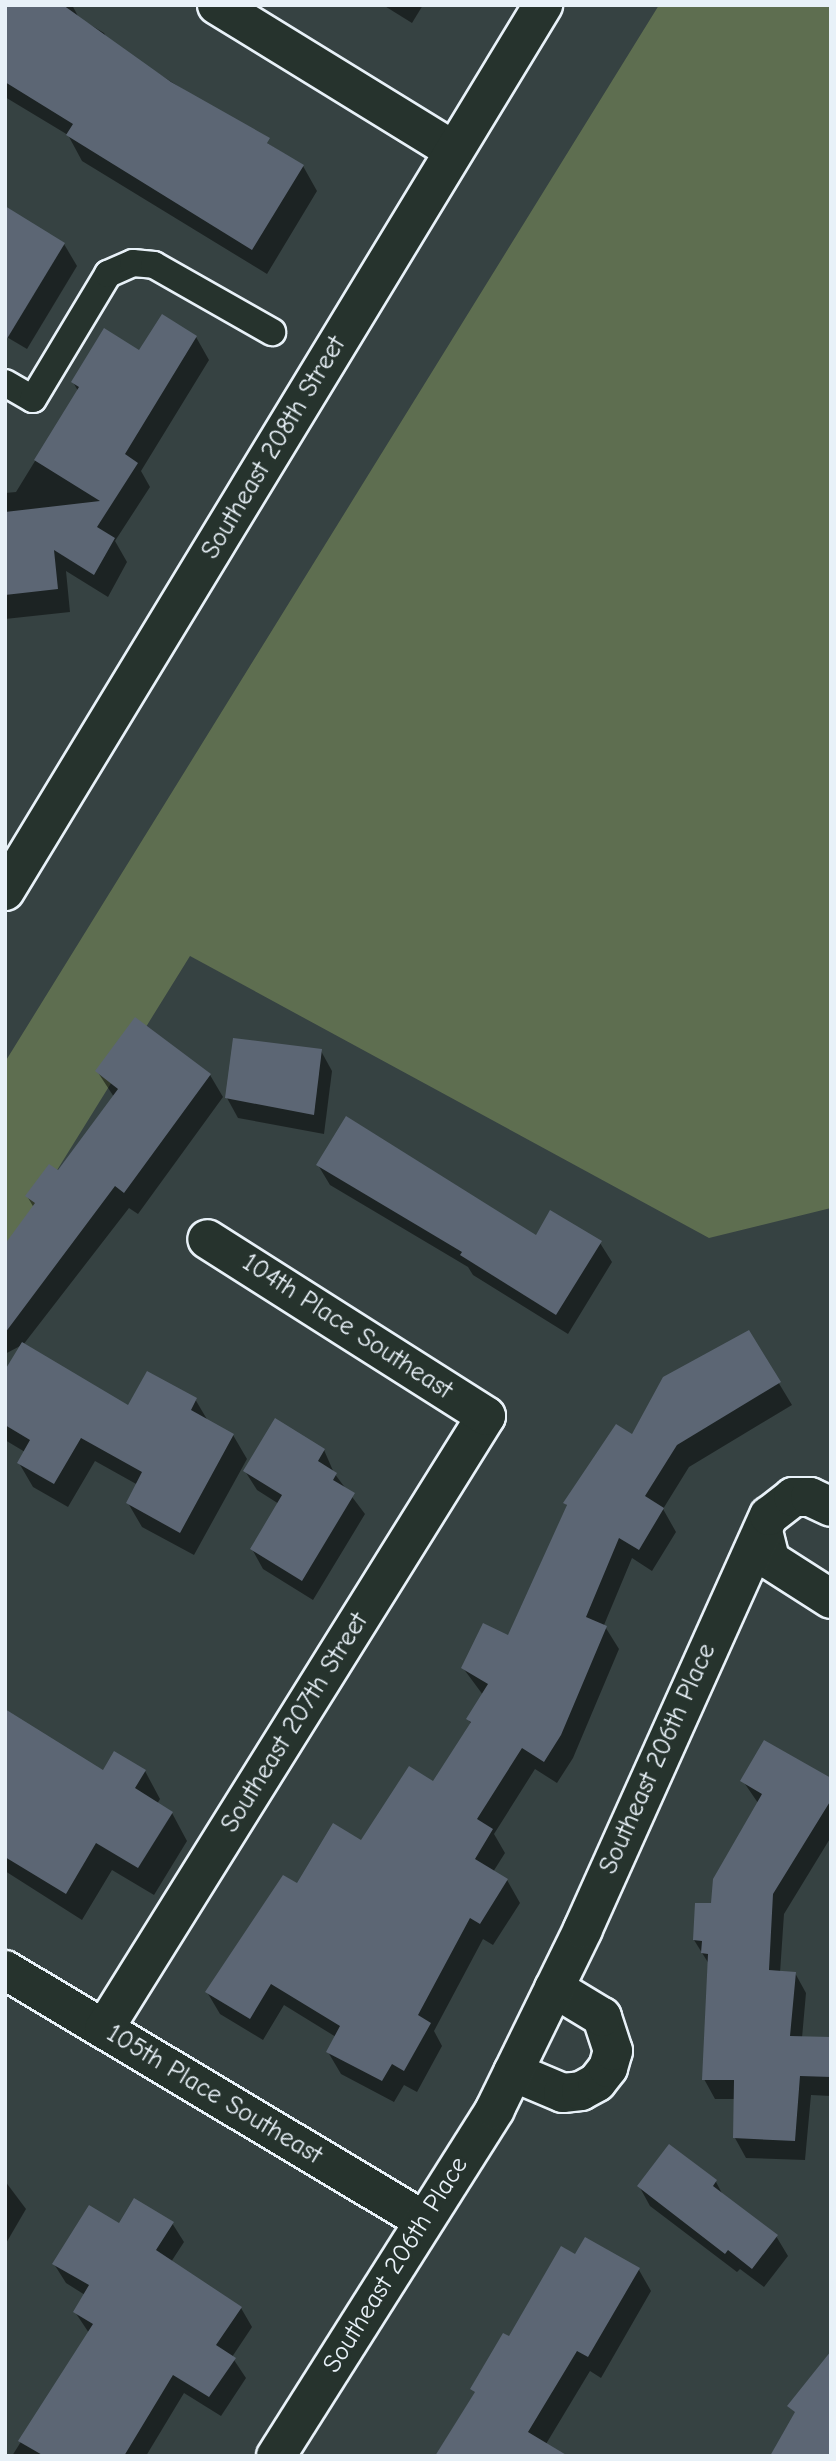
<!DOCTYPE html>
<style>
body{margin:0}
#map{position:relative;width:836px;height:2461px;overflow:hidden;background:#364242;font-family:"Comic Neue",sans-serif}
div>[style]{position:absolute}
.green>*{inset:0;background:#5e6e50}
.shadow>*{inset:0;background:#0007}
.building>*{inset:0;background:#5c6674}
.roads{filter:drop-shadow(2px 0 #e8f1f8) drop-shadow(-2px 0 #e8f1f8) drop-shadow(0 2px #e8f1f8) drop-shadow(0 -2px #e8f1f8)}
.service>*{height:26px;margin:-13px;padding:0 13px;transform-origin:13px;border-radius:13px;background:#26332d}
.minor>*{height:38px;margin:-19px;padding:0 19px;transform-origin:19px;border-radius:19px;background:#26332d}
.primary>*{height:38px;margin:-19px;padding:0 19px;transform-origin:19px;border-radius:19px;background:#26332d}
span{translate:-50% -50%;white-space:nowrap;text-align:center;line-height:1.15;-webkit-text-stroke:6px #26332d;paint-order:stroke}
.street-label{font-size:26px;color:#e8f1f8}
.frame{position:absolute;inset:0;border:7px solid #e8f1f8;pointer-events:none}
</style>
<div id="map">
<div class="green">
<div style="clip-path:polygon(659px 5px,831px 5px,831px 1208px,709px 1238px,190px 956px,5px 1254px,5px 1062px)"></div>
</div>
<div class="shadow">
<div style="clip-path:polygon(5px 5px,72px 5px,79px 18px,104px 33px,109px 42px,303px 166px,317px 191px,267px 274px,82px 161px,68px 135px,5px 97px)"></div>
<div style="clip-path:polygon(383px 5px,423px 5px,412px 23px)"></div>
<div style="clip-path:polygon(64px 244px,77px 266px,27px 349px,5px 336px)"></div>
<div style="clip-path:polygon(196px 337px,209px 360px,141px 471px,150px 487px,115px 541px,127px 562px,108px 597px,66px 571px,70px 612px,5px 619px,5px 493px,16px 492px,78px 391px,73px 382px,140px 352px)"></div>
<div style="clip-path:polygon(321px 1051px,332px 1071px,324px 1134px,238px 1118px,227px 1098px)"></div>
<div style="clip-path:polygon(97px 1071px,210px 1075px,223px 1097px,138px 1214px,129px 1208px,23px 1345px,128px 1408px,195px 1399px,208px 1421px,233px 1435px,247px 1459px,194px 1555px,142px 1527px,128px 1503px,138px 1485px,95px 1461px,68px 1507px,33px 1487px,19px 1463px,25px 1452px,5px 1440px,5px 1374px,22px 1345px,5px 1354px,5px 1246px,34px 1208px,27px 1196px,58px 1173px,114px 1097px)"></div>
<div style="clip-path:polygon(318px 1165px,536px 1237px,600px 1243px,612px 1262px,568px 1334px,473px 1275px,468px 1267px,330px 1185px)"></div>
<div style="clip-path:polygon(748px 1332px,792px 1405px,689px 1467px,663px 1509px,676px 1532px,652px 1571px,632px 1558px,604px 1625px,619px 1649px,573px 1758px,557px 1783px,535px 1769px,494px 1834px,505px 1853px,493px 1872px,507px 1880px,520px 1903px,493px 1945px,483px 1939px,434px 2031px,442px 2046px,417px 2092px,404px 2085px,394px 2102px,341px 2074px,328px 2052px,336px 2037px,284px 2005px,263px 2040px,220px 2014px,207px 1992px,298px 1885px,361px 1842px,433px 1784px,472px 1725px,468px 1719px,483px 1695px,463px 1668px,509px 1638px,568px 1507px,565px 1503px)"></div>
<div style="clip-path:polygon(324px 1450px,334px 1473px,365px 1514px,313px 1600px,263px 1569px,252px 1549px,279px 1504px,257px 1490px,245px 1471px)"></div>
<div style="clip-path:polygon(5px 1711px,103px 1772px,145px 1771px,160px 1799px,157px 1804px,172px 1813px,187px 1841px,154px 1895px,112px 1870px,82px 1920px,5px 1871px)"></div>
<div style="clip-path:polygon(831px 1780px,831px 1837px,784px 1914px,780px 1973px,795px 1973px,806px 1993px,802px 2038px,831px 2039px,831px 2096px,811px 2095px,805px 2160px,746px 2158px,735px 2138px,735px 2099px,715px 2099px,704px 2079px,709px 1964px,694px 1940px,758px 1803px,743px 1781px)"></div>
<div style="clip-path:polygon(5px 2181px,26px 2209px,5px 2245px)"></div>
<div style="clip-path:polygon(716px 2182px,724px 2197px,776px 2236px,788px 2256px,764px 2287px,740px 2269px,737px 2272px,650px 2206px,639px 2186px)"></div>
<div style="clip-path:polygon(172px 2223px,184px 2242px,171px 2262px,241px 2308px,252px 2327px,232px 2357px,246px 2378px,221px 2416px,184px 2393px,146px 2456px,12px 2456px,89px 2333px,75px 2312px,85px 2295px,66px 2283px,54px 2264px,120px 2225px)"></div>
<div style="clip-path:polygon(575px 2256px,639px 2270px,651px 2291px,601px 2378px,590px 2371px,546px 2444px,552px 2456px,472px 2389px)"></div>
</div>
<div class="building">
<div style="clip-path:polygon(5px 5px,63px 5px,171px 82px,270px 138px,267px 143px,304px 165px,252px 250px,66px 135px,73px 124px,5px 82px)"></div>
<div style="clip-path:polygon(5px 206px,65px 243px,5px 342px)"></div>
<div style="clip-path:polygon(162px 314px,197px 336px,125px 454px,138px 463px,97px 527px,115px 538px,94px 575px,54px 550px,58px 589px,5px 595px,5px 512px,100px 501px,34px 460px,79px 387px,71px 382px,104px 328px,139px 350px)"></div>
<div style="clip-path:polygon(135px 1017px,211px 1074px,124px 1193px,115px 1186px,5px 1333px,5px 1244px,35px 1203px,25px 1196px,49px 1164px,58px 1170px,118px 1089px,95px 1071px)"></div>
<div style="clip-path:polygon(233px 1038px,322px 1049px,314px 1115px,225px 1098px)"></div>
<div style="clip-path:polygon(346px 1116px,536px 1235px,550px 1210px,602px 1241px,556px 1315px,460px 1255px,462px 1252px,316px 1165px)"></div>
<div style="clip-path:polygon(749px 1330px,781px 1382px,677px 1445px,645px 1496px,664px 1508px,639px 1550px,619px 1538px,586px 1617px,607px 1626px,561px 1735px,544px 1762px,522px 1748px,477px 1819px,493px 1829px,475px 1859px,508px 1879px,480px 1924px,470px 1918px,418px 2015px,431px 2023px,404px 2071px,392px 2064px,382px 2081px,326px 2052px,340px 2026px,271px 1984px,250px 2019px,205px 1992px,283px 1875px,297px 1883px,333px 1823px,361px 1840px,409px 1766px,433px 1781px,471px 1722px,466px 1719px,488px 1684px,461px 1668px,483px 1623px,508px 1635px,567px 1505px,563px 1503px,616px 1424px,632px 1434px,663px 1377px)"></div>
<div style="clip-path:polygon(22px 1342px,128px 1405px,147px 1371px,197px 1398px,191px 1410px,234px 1434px,180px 1533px,126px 1503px,142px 1472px,81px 1438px,54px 1484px,17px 1463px,30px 1440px,5px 1425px,5px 1370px)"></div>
<div style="clip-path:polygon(275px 1418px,325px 1449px,318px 1461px,337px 1473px,333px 1480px,355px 1493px,302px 1581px,250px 1549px,282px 1495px,243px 1471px)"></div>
<div style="clip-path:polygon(5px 1709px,103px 1770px,114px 1751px,146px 1770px,135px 1788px,173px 1812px,138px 1868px,96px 1843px,66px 1894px,5px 1857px)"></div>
<div style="clip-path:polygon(764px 1740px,831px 1778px,831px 1800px,773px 1894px,769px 1970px,796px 1972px,790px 2036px,831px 2037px,831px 2077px,800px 2076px,795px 2141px,733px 2138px,734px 2080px,702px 2080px,708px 1954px,701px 1953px,702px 1941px,693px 1940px,695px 1903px,711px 1903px,713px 1879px,762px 1794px,740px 1781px)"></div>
<div style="clip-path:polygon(669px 2144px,717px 2180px,713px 2186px,778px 2235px,752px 2269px,728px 2250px,725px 2254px,637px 2186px)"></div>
<div style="clip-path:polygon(134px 2198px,174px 2222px,156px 2250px,242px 2307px,216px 2345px,236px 2358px,209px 2397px,173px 2375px,124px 2456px,44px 2456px,18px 2441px,93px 2324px,73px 2312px,89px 2285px,52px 2264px,89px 2205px,119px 2223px)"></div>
<div style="clip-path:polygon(585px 2237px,640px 2268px,588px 2357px,577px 2351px,528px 2432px,568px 2456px,435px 2456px,475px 2392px,470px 2389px,503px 2333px,509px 2336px,561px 2246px,575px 2254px)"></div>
<div style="clip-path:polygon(831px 2351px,831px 2456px,770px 2456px,795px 2412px,787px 2406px)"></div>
</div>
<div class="roads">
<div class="service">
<div style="left:5px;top:383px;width:32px;rotate:30deg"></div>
<div style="left:33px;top:399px;width:146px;rotate:-59deg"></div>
<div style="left:108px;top:274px;width:27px;rotate:-24deg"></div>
<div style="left:133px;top:263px;width:21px;rotate:5deg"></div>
<div style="left:154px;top:265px;width:136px;rotate:29.6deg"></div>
</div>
<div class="minor">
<div style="left:217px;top:5px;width:278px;rotate:31.6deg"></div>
<div style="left:763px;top:1531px;width:30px;rotate:76deg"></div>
<div style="left:770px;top:1560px;width:72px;rotate:32.6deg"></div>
<div style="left:5px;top:1970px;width:487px;rotate:30.9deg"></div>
<div style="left:104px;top:2029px;width:722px;rotate:-58.07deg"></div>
<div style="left:486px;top:1416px;width:330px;rotate:-147.6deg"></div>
<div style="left:513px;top:2072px;width:54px;rotate:22.8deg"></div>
<div style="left:563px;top:2093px;width:18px;rotate:-6deg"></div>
<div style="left:581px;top:2091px;width:18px;rotate:-29deg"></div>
<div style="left:597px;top:2082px;width:18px;rotate:-52deg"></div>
<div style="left:608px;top:2068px;width:18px;rotate:-74deg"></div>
<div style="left:613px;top:2051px;width:36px;rotate:-108deg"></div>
<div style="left:602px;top:2017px;width:56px;rotate:-148.9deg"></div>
<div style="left:276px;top:2456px;width:410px;rotate:-57.7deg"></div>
<div style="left:495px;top:2109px;width:200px;rotate:-63.9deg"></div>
<div style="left:583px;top:1929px;width:453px;rotate:-65.8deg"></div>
<div style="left:769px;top:1516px;width:31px;rotate:-38deg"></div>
<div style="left:793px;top:1497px;width:17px"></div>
<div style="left:810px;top:1497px;width:23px;rotate:25deg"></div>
</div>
<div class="primary">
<div style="left:5px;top:891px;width:1037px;rotate:-58.73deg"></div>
</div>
</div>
<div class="street-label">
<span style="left:274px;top:448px;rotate:-59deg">Southeast 208th Street</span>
<span style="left:347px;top:1327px;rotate:33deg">104th Place Southeast</span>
<span style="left:295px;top:1723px;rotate:-58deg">Southeast 207th Street</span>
<span style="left:658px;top:1759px;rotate:-66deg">Southeast 206th Place</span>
<span style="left:214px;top:2095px;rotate:31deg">105th Place Southeast</span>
<span style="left:396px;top:2265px;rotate:-58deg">Southeast 206th Place</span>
</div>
<div class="frame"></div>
</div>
